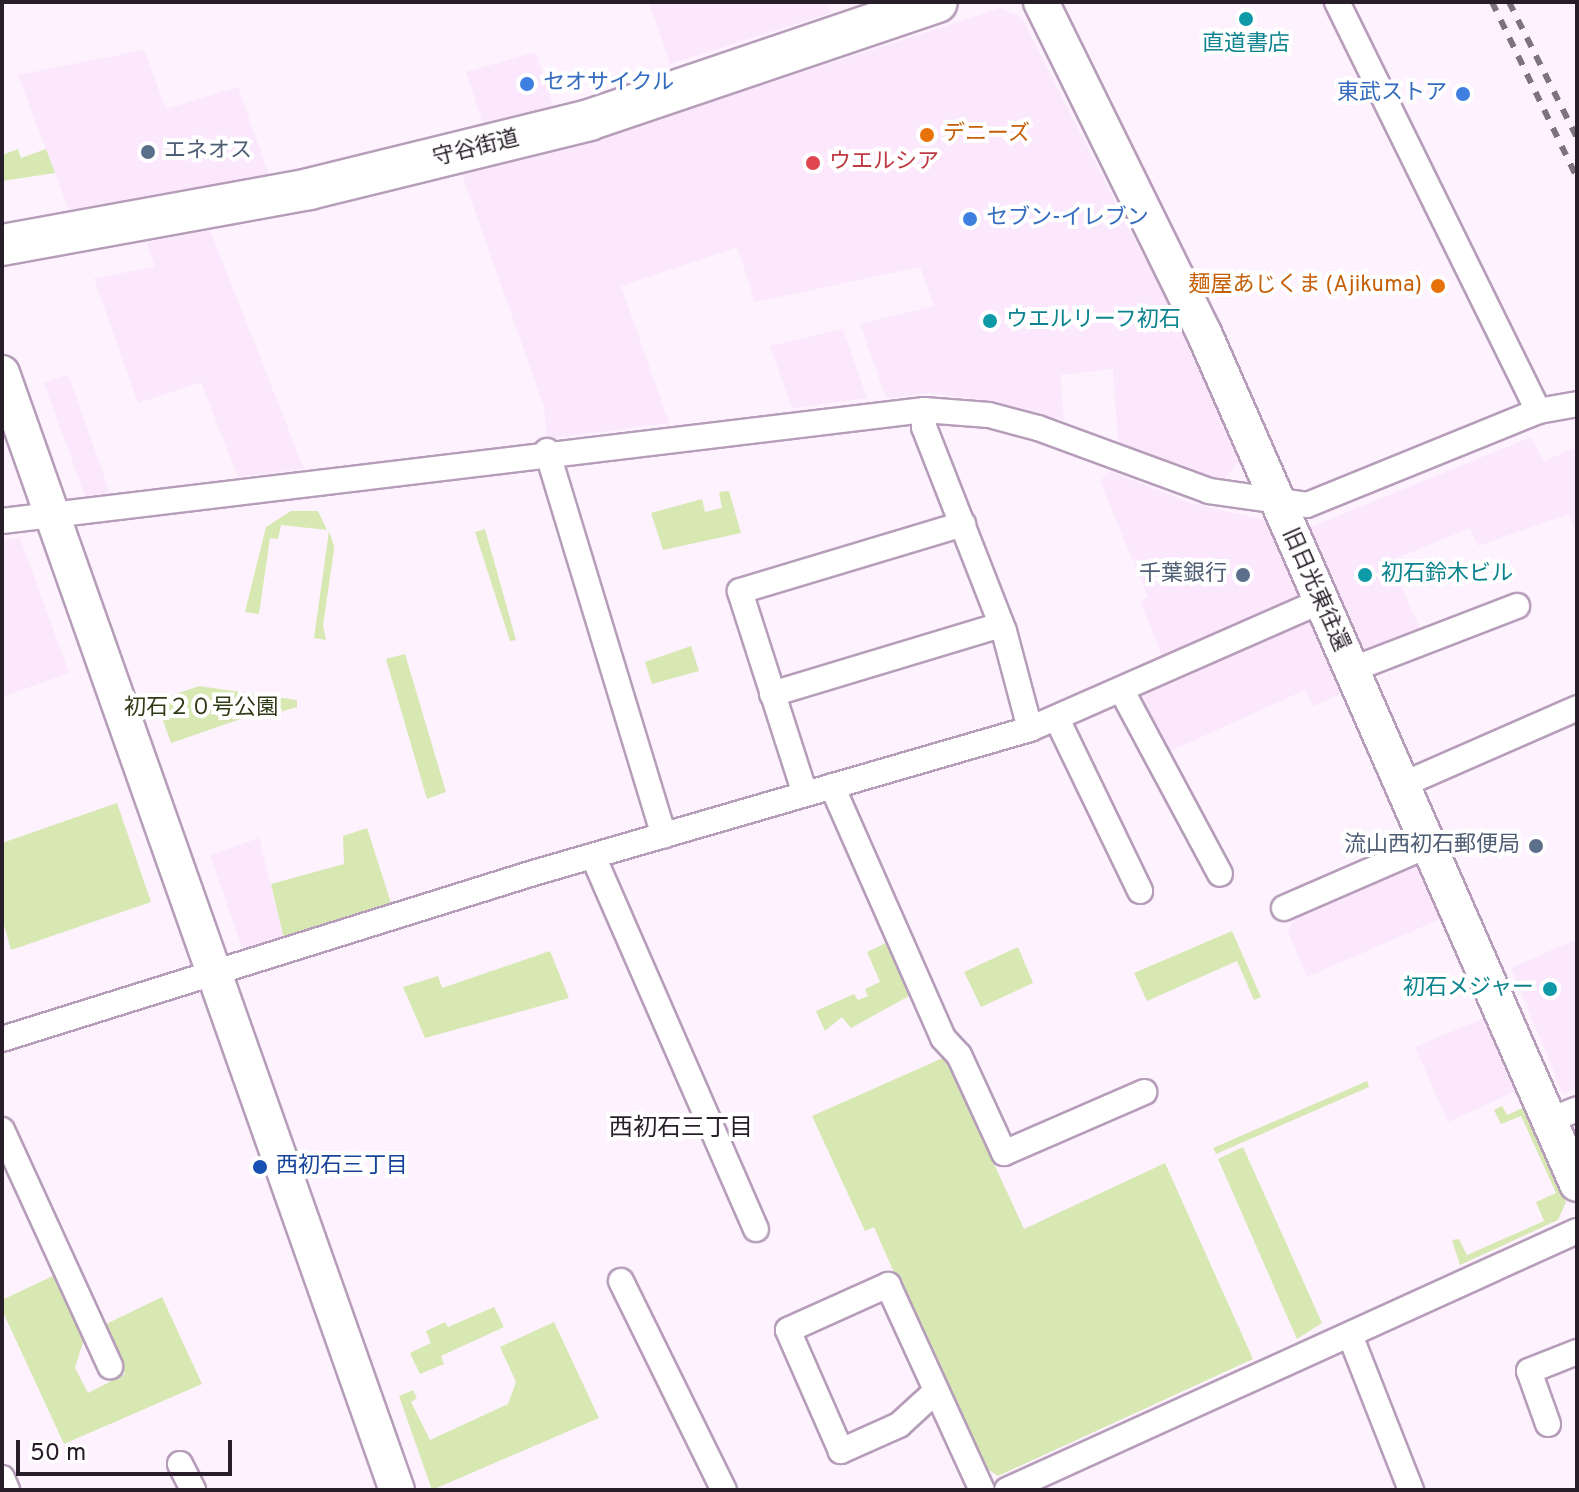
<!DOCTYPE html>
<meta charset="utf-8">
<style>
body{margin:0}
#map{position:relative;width:1579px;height:1492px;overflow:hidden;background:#fdf2fe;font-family:Overpass,"Noto Sans JP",sans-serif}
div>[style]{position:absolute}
.built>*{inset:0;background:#fbe8fd}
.green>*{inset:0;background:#d7e8b2}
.roads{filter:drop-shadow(2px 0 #b69db9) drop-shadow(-2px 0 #b69db9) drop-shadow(0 2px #b69db9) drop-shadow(0 -2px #b69db9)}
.street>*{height:24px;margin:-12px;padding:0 12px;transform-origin:12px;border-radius:12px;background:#fff}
.secondary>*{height:34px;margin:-17px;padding:0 17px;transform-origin:17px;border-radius:17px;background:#fff}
.primary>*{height:40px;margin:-20px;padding:0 20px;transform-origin:20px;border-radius:20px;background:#fff}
.rail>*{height:6px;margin-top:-3px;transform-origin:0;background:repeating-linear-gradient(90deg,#7d737e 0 10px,transparent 0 20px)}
.dots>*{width:22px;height:22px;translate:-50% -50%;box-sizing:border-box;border:4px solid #fff;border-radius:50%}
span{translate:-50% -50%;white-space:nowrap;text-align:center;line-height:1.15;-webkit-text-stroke:8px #fff;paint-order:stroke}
.culture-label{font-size:22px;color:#0d838f}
.left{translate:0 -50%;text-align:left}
.right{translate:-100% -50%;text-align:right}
.shop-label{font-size:22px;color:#366cbe}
.food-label{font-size:22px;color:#c56008}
.street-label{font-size:22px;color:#281e29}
.service-label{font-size:22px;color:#4e5e75}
.health-label{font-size:22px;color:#be3a42}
.park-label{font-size:22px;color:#303a17}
.transit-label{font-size:22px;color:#164399}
.neighbourhood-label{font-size:24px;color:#281e29}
.frame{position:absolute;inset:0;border:4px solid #281e29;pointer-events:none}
.scale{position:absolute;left:16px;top:1440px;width:216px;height:36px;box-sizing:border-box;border:4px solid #281e29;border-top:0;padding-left:10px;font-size:24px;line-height:28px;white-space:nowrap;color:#281e29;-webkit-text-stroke:6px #fff;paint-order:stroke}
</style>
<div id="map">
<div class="built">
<div style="clip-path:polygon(649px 2px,826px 2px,831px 13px,670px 64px)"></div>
<div style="clip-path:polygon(1001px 8px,1022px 18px,1145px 260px,1150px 250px,1241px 458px,1224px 480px,1183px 469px,1118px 442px,1113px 369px,1060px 375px,1064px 421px,995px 402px,929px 393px,886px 398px,860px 324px,934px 306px,920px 267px,755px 302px,737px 247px,621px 286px,669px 423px,547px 439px,544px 407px,462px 174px,561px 150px)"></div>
<div style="clip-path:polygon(144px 50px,166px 109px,238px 87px,269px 175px,69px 210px,18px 75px)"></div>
<div style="clip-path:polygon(536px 52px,553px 106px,483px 124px,466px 72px)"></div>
<div style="clip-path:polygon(210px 230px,304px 469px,238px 477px,201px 382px,138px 403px,94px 278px,155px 267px,146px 242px)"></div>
<div style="clip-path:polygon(843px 329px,867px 398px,792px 408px,770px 346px)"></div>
<div style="clip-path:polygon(68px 375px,69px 377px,110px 493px,85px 496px,44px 383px)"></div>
<div style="clip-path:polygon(1531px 437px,1544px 461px,1577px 447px,1577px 533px,1568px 514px,1478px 546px,1470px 528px,1390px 561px,1421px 631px,1370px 651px,1359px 647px,1306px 529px)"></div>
<div style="clip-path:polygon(1110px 471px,1190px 503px,1269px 521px,1301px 592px,1297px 603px,1164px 661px,1140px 601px,1148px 597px,1100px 481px)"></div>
<div style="clip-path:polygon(20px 538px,69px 673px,2px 697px,2px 541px)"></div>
<div style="clip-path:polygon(1312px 618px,1345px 692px,1313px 706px,1305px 690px,1166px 753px,1139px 695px)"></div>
<div style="clip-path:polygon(259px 838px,285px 943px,245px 956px,210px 855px)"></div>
<div style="clip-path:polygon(1411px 863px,1424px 868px,1445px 917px,1307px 977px,1288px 932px,1296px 914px)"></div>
<div style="clip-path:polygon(1577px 939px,1577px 1088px,1563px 1094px,1511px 968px)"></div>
<div style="clip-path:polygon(1487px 1017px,1518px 1090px,1448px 1122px,1415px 1047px)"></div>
</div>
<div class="green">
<div style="clip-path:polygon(18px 149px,21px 158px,46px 149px,55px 173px,2px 181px,2px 155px)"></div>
<div style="clip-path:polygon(729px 491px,741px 533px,663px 550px,651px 513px,702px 499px,705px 512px,722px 508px,719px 492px)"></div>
<div style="clip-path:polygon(318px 511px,327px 530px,281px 525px,278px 539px,270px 538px,259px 614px,245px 612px,266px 527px,291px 511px)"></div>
<div style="clip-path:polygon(485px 529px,516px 640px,510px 641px,475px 532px)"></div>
<div style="clip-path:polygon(329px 531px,334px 546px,334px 550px,323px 625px,326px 640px,314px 638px)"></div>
<div style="clip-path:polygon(691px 646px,699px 671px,652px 684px,645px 662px)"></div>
<div style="clip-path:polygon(405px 654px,446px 792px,427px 799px,386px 659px)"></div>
<div style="clip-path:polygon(199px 686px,297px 700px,297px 707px,260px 718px,258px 713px,171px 743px,156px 701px)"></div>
<div style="clip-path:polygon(117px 803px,151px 902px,11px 950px,2px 918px,2px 843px)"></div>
<div style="clip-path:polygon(367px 828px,393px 909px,285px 943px,271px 884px,344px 864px,343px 836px)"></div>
<div style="clip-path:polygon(1232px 931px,1261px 997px,1254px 1000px,1237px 961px,1147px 1001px,1134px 973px)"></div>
<div style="clip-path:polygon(890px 941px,912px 990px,909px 996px,851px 1028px,842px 1017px,825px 1031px,816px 1011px,854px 994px,858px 1000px,868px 996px,865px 989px,880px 982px,867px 952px)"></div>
<div style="clip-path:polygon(1018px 947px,1033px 983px,981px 1007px,964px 972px)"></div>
<div style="clip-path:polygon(550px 951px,569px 998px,425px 1038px,403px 987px,438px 976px,442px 988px)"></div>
<div style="clip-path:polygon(945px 1057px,1024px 1229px,1165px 1163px,1253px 1359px,998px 1476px,977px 1462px,874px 1227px,865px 1231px,812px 1116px)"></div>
<div style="clip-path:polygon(1367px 1081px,1369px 1087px,1216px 1154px,1213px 1148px)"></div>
<div style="clip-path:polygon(1502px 1106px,1507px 1115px,1525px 1107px,1566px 1202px,1558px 1220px,1460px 1265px,1452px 1240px,1459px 1239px,1467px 1255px,1544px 1221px,1536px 1202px,1556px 1193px,1521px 1116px,1501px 1124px,1494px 1110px)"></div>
<div style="clip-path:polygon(1243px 1147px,1322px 1323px,1297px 1339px,1218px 1159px)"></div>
<div style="clip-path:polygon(55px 1275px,84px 1339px,75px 1368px,88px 1393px,125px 1374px,102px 1326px,162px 1297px,202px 1384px,64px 1444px,2px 1310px,2px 1300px)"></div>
<div style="clip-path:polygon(494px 1307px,504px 1327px,441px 1356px,444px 1364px,420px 1374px,410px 1353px,431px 1343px,426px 1331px,445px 1322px,448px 1327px)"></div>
<div style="clip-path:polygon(554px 1322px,599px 1418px,432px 1490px,399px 1396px,413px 1390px,417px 1398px,411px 1402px,430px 1440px,508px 1404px,516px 1382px,500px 1347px)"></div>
</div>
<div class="roads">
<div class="street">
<div style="left:1337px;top:2px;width:456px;rotate:63.8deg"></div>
<div style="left:924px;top:410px;width:17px;rotate:90deg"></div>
<div style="left:924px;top:427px;width:219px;rotate:68.6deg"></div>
<div style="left:1004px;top:631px;width:101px;rotate:75.1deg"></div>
<div style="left:547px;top:451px;width:402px;rotate:73.1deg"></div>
<div style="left:2px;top:521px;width:929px;rotate:-6.86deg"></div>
<div style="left:924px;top:410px;width:65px;rotate:4.4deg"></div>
<div style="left:989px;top:415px;width:51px;rotate:14.9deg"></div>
<div style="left:1038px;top:428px;width:182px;rotate:20.2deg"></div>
<div style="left:1209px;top:491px;width:99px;rotate:8.1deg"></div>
<div style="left:1307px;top:505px;width:249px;rotate:-22.1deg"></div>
<div style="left:1538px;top:411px;width:40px;rotate:-10deg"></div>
<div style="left:1351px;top:670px;width:178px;rotate:-21.1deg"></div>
<div style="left:1123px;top:693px;width:205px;rotate:61.8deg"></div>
<div style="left:772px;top:694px;width:239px;rotate:-16.8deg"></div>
<div style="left:1057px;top:719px;width:191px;rotate:64.2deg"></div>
<div style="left:1402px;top:785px;width:191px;rotate:-23.7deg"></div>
<div style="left:832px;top:786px;width:275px;rotate:66.2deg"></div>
<div style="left:943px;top:1038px;width:23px;rotate:47deg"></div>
<div style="left:959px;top:1055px;width:108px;rotate:65.3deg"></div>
<div style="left:1004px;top:1153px;width:153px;rotate:-23.5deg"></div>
<div style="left:805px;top:794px;width:213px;rotate:-107.8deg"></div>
<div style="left:740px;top:591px;width:233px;rotate:-16.7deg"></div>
<div style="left:593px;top:856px;width:407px;rotate:66.4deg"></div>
<div style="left:1284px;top:908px;width:158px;rotate:-23.5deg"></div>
<div style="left:2px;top:1039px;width:553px;rotate:-17.35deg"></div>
<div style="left:530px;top:874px;width:521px;rotate:-16.17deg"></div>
<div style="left:1030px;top:729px;width:318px;rotate:-23.7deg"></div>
<div style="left:1548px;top:1121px;width:31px;rotate:-22deg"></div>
<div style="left:2px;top:1130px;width:260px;rotate:65.4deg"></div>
<div style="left:621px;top:1281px;width:233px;rotate:63.8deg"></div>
<div style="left:1350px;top:1335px;width:167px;rotate:68.5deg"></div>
<div style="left:935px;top:1392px;width:49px;rotate:137.5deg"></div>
<div style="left:899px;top:1425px;width:64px;rotate:155.9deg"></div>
<div style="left:841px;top:1451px;width:132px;rotate:-113.7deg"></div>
<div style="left:788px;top:1330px;width:110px;rotate:-24.2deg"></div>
<div style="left:888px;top:1285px;width:226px;rotate:65.4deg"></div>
<div style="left:1548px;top:1424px;width:56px;rotate:-109.7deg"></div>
<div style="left:1529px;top:1371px;width:52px;rotate:-21.6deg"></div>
<div style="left:180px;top:1464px;width:29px;rotate:63deg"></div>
<div style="left:2px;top:1478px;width:13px;rotate:67deg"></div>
<div style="left:1007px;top:1490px;width:626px;rotate:-24.44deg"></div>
</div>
<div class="secondary">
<div style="left:1041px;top:2px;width:369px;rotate:63.8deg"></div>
<div style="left:1204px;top:333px;width:929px;rotate:66.33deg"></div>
<div style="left:2px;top:373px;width:1185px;rotate:70.53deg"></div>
</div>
<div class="primary">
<div style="left:2px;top:245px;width:312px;rotate:-10.3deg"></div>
<div style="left:309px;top:189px;width:288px;rotate:-13.8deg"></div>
<div style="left:589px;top:120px;width:367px;rotate:-18.7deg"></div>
</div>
</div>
<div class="rail">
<div style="left:1492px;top:2px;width:195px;rotate:64.2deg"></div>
<div style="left:1509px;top:2px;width:152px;rotate:63.4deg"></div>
</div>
<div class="dots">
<div style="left:1246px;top:19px;background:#0f9aa8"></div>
<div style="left:527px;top:84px;background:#3f7fe0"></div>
<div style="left:1463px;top:94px;background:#3f7fe0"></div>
<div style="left:927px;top:135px;background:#e8710a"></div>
<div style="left:148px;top:152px;background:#5c6f8a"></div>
<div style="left:813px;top:163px;background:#e0444e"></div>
<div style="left:970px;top:219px;background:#3f7fe0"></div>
<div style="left:1438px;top:286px;background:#e8710a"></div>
<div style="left:990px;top:321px;background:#0f9aa8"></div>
<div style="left:1243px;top:575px;background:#5c6f8a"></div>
<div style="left:1365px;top:575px;background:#0f9aa8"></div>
<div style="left:1536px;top:846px;background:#5c6f8a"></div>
<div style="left:1550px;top:989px;background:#0f9aa8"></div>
<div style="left:260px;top:1167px;background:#1a4fb4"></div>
</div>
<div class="culture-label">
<span style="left:1246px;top:45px">直道書店</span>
<span class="left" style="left:1006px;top:321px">ウエルリーフ初石</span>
<span class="left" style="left:1381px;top:575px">初石鈴木ビル</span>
<span class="right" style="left:1534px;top:989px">初石メジャー</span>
</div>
<div class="shop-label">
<span class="left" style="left:543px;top:84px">セオサイクル</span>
<span class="right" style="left:1447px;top:94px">東武ストア</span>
<span class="left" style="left:986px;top:219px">セブン-イレブン</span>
</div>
<div class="food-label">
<span class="left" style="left:943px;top:135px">デニーズ</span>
<span class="right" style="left:1422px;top:286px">麺屋あじくま (Ajikuma)</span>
</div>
<div class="street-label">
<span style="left:476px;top:149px;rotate:-14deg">守谷街道</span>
<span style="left:1315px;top:590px;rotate:66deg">旧日光東往還</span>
</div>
<div class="service-label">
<span class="left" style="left:164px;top:152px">エネオス</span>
<span class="right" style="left:1227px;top:575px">千葉銀行</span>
<span class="right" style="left:1520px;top:846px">流山西初石郵便局</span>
</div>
<div class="health-label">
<span class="left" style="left:829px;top:163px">ウエルシア</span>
</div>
<div class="park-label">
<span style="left:201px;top:709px">初石２０号公園</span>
</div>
<div class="transit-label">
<span class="left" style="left:276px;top:1167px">西初石三丁目</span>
</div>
<div class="neighbourhood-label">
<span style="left:681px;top:1130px">西初石三丁目</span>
</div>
<div class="frame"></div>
<div class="scale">50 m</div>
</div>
